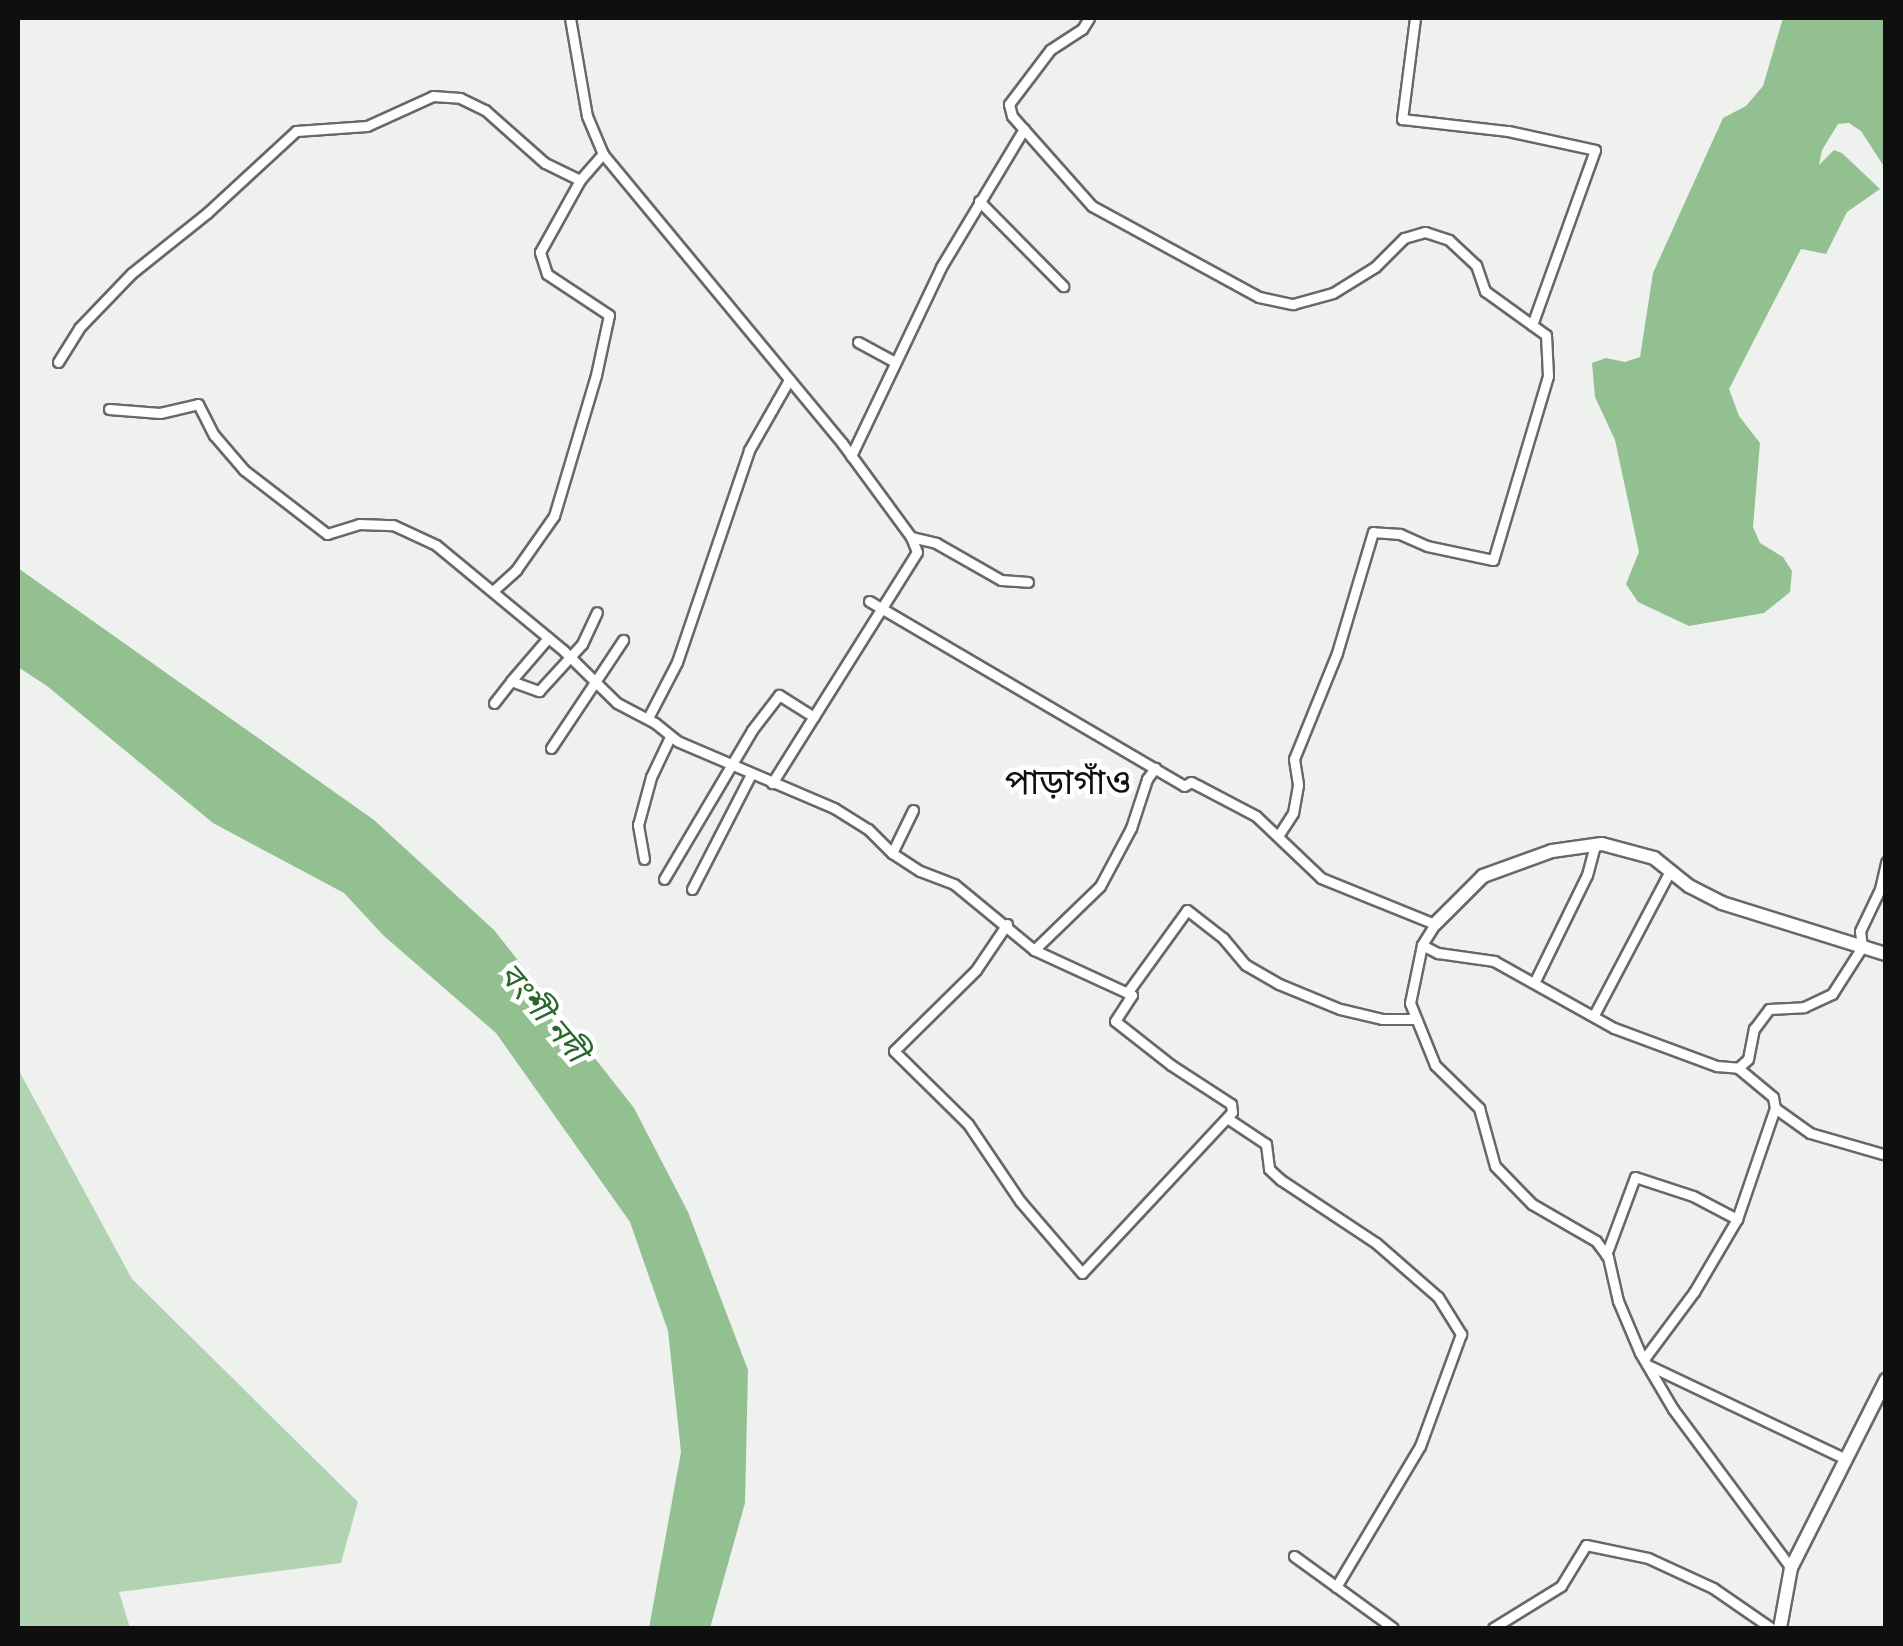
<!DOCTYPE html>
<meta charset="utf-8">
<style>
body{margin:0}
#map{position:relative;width:1903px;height:1646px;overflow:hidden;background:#eff1ee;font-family:"Noto Sans","Noto Sans Bengali",sans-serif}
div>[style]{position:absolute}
.green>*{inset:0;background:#b2d3b1}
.water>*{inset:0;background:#92c091}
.roads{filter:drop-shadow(2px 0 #676966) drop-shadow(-2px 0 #676966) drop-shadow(0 2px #676966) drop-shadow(0 -2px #676966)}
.street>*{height:9px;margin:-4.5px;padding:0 4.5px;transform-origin:4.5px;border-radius:4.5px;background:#fff}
.secondary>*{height:12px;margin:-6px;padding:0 6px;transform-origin:6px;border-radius:6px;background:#fff}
span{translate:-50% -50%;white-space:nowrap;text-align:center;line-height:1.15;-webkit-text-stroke:9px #fff;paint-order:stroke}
.water-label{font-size:32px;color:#29672c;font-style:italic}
.quarter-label{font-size:35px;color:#0e0f0e}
.frame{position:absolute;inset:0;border:20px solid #0e0f0e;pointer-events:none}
</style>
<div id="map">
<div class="green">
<div style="clip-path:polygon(18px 1069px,132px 1279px,358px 1502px,341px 1563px,119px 1592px,130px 1628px,18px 1628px)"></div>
</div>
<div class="water">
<div style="clip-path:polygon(1783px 18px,1885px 18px,1885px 168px,1861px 131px,1849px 123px,1838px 124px,1822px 150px,1819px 165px,1834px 150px,1842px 153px,1880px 189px,1847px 212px,1826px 254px,1801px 249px,1729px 389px,1739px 416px,1760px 443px,1753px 527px,1760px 543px,1783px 557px,1792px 571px,1790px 592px,1764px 613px,1689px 626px,1638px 602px,1626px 584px,1639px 552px,1615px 440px,1595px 397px,1592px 363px,1606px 358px,1625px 362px,1640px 357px,1653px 273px,1723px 118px,1746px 106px,1763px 86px)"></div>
<div style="clip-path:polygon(18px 568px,374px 820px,494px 930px,634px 1108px,688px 1212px,748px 1370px,745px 1503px,710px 1628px,649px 1628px,681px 1452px,668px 1331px,630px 1222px,496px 1033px,384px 936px,344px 893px,213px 823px,47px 686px,18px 667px)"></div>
</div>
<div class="roads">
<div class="street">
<div style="left:570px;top:18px;width:99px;rotate:80.2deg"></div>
<div style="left:587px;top:116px;width:41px;rotate:67.2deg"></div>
<div style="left:603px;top:154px;width:375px;rotate:50.4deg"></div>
<div style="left:842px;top:443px;width:117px;rotate:53.7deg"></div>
<div style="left:911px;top:537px;width:16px;rotate:68deg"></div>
<div style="left:917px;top:552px;width:273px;rotate:122.1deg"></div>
<div style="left:1089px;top:18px;width:13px;rotate:122deg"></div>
<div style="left:1082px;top:29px;width:38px;rotate:147deg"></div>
<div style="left:1050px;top:50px;width:68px;rotate:127.2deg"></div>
<div style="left:1009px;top:104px;width:12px;rotate:76deg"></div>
<div style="left:1012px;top:116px;width:120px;rotate:48.4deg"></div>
<div style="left:1092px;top:206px;width:190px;rotate:28.6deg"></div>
<div style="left:1259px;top:297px;width:35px;rotate:12deg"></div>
<div style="left:1293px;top:304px;width:41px;rotate:-15.4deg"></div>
<div style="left:1333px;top:293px;width:49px;rotate:-31.8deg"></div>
<div style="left:1375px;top:267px;width:41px;rotate:-45deg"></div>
<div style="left:1404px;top:238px;width:22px;rotate:-16deg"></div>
<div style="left:1425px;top:232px;width:25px;rotate:18deg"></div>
<div style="left:1449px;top:240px;width:37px;rotate:43deg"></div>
<div style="left:1476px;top:265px;width:28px;rotate:71deg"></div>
<div style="left:1485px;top:291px;width:75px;rotate:35.8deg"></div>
<div style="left:1546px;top:335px;width:41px;rotate:87.2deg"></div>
<div style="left:1548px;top:376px;width:192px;rotate:106.6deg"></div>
<div style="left:1493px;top:560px;width:67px;rotate:-168deg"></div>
<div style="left:1427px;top:546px;width:30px;rotate:-156deg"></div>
<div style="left:1400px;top:534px;width:27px;rotate:-176deg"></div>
<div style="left:1373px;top:532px;width:126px;rotate:106.6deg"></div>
<div style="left:1337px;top:653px;width:114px;rotate:112.1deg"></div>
<div style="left:1294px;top:759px;width:26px;rotate:81deg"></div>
<div style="left:1298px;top:785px;width:28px;rotate:100deg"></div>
<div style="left:1293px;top:813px;width:27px;rotate:123deg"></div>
<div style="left:1415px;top:18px;width:102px;rotate:97.3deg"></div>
<div style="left:1402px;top:119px;width:107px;rotate:6.5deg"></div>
<div style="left:1508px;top:131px;width:89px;rotate:12.3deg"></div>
<div style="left:1595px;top:150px;width:186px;rotate:109.8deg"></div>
<div style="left:979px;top:201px;width:120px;rotate:45.3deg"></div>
<div style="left:858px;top:342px;width:42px;rotate:28.4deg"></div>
<div style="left:58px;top:362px;width:40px;rotate:-58deg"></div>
<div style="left:79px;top:328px;width:76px;rotate:-46.1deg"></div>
<div style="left:132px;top:273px;width:96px;rotate:-38.7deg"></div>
<div style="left:207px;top:213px;width:121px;rotate:-42.7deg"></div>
<div style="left:296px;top:131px;width:71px;rotate:-4deg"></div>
<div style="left:367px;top:126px;width:72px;rotate:-24.4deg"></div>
<div style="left:433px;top:96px;width:27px;rotate:4deg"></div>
<div style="left:460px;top:98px;width:28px;rotate:26deg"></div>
<div style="left:485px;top:110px;width:80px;rotate:41.5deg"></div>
<div style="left:545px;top:163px;width:39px;rotate:26deg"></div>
<div style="left:109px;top:409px;width:51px;rotate:4.5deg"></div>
<div style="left:160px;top:413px;width:39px;rotate:-13deg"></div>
<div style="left:198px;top:404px;width:35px;rotate:63deg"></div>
<div style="left:214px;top:435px;width:46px;rotate:49.4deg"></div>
<div style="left:244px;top:470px;width:105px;rotate:37.6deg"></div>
<div style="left:327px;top:534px;width:34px;rotate:-17deg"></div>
<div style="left:359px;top:524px;width:34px;rotate:2deg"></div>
<div style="left:393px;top:525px;width:47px;rotate:24.9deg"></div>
<div style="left:436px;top:545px;width:166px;rotate:39.6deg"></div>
<div style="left:564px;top:651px;width:74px;rotate:44.5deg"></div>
<div style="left:617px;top:703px;width:43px;rotate:27.8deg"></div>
<div style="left:655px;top:723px;width:28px;rotate:39deg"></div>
<div style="left:677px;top:741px;width:171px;rotate:23.1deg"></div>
<div style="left:834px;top:808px;width:40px;rotate:32deg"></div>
<div style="left:868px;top:829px;width:34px;rotate:45deg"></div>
<div style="left:851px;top:456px;width:209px;rotate:-64.5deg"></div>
<div style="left:941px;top:267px;width:161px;rotate:-59deg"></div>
<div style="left:911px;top:537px;width:26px;rotate:13deg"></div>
<div style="left:936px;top:543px;width:75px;rotate:29.6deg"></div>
<div style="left:1001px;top:580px;width:27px;rotate:4deg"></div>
<div style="left:494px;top:590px;width:30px;rotate:-42deg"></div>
<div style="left:516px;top:570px;width:66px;rotate:-54.9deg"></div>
<div style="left:554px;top:516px;width:147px;rotate:-73.4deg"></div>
<div style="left:596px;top:375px;width:61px;rotate:-77.8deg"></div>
<div style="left:609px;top:315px;width:74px;rotate:-146.5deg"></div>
<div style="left:547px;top:274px;width:23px;rotate:-108deg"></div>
<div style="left:540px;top:252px;width:82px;rotate:-60.9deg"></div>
<div style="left:580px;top:180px;width:35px;rotate:-49deg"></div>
<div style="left:869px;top:601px;width:365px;rotate:30.4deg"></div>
<div style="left:1184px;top:786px;width:8px;rotate:-30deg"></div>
<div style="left:1191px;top:782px;width:9px;rotate:27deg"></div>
<div style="left:1199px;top:786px;width:64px;rotate:27.8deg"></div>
<div style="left:1256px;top:816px;width:90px;rotate:43.6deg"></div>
<div style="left:1321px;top:878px;width:123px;rotate:22deg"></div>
<div style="left:1435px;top:924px;width:25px;rotate:122deg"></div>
<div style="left:1422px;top:945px;width:59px;rotate:101.7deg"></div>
<div style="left:1410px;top:1003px;width:67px;rotate:68deg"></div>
<div style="left:1435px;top:1065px;width:62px;rotate:44.3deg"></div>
<div style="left:1479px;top:1108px;width:60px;rotate:74.6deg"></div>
<div style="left:1495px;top:1166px;width:53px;rotate:45.8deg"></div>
<div style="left:1532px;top:1204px;width:74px;rotate:30deg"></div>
<div style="left:1596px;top:1241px;width:20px;rotate:53deg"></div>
<div style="left:1608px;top:1257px;width:45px;rotate:77.2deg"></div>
<div style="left:1618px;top:1301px;width:56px;rotate:67.1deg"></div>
<div style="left:1640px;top:1353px;width:65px;rotate:59.5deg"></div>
<div style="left:1673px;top:1409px;width:198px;rotate:53.4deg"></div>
<div style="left:511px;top:681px;width:57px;rotate:-49.3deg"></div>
<div style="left:494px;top:703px;width:28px;rotate:-52deg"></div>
<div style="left:511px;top:681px;width:30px;rotate:20deg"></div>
<div style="left:539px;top:691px;width:64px;rotate:-47.5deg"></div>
<div style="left:582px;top:644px;width:35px;rotate:-65deg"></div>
<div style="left:648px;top:718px;width:63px;rotate:-62.6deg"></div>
<div style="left:677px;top:662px;width:224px;rotate:-71.2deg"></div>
<div style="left:749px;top:450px;width:81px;rotate:-60.3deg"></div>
<div style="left:551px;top:748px;width:130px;rotate:-56.3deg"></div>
<div style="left:913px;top:810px;width:48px;rotate:116deg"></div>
<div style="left:892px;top:853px;width:33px;rotate:33deg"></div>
<div style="left:920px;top:871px;width:36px;rotate:21deg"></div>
<div style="left:954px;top:884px;width:104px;rotate:39.5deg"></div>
<div style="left:1034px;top:950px;width:92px;rotate:-44.1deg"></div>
<div style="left:1100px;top:886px;width:66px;rotate:-61.9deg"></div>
<div style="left:1131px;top:828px;width:52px;rotate:-71.9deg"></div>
<div style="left:1147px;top:779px;width:14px;rotate:-54deg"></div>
<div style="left:644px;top:859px;width:35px;rotate:-100deg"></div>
<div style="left:638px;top:825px;width:50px;rotate:-74.8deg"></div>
<div style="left:651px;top:777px;width:44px;rotate:-64.6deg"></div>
<div style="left:664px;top:879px;width:173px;rotate:-59.4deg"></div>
<div style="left:752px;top:730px;width:44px;rotate:-52.4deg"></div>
<div style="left:779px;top:695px;width:41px;rotate:32.2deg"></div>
<div style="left:692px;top:889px;width:129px;rotate:-62.8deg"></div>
<div style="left:1007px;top:924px;width:55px;rotate:124deg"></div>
<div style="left:976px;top:970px;width:115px;rotate:135.4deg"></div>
<div style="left:894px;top:1051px;width:104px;rotate:44.6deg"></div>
<div style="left:968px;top:1124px;width:93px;rotate:56deg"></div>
<div style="left:1020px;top:1201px;width:95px;rotate:49.3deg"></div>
<div style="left:1082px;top:1273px;width:220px;rotate:-47deg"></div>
<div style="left:1232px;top:1112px;width:8px;rotate:-97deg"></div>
<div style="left:1231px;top:1104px;width:72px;rotate:-147deg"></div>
<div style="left:1171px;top:1065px;width:71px;rotate:-141.8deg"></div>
<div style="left:1115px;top:1021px;width:31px;rotate:-57deg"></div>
<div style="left:1132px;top:995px;width:108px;rotate:-155.3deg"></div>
<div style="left:1422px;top:945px;width:18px;rotate:27deg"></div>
<div style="left:1438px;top:953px;width:57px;rotate:8.1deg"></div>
<div style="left:1494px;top:961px;width:137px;rotate:29.2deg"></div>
<div style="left:1614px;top:1028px;width:110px;rotate:20.3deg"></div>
<div style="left:1717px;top:1066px;width:21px;rotate:5deg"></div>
<div style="left:1738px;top:1068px;width:13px;rotate:-42deg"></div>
<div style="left:1748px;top:1059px;width:31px;rotate:-79deg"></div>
<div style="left:1754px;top:1029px;width:25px;rotate:-53deg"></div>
<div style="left:1769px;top:1009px;width:35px;rotate:-3deg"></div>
<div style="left:1804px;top:1007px;width:31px;rotate:-25deg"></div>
<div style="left:1832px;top:994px;width:56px;rotate:-57.4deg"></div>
<div style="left:1862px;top:947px;width:16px;rotate:-97deg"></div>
<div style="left:1860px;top:931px;width:47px;rotate:-64.5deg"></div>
<div style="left:1880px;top:889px;width:28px;rotate:-77deg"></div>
<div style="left:1534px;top:983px;width:120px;rotate:-63.9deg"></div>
<div style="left:1587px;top:875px;width:30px;rotate:-75deg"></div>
<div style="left:1127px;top:993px;width:102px;rotate:-54.1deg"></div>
<div style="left:1187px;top:910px;width:46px;rotate:37.9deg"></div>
<div style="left:1223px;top:938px;width:35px;rotate:50deg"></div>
<div style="left:1246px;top:965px;width:38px;rotate:30deg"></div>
<div style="left:1279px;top:984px;width:66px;rotate:22.3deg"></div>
<div style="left:1340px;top:1009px;width:43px;rotate:13.4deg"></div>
<div style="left:1382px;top:1019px;width:32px"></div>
<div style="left:1594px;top:1015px;width:161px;rotate:-62.2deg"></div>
<div style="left:1738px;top:1068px;width:45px;rotate:39.6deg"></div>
<div style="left:1773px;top:1097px;width:11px;rotate:80deg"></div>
<div style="left:1775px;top:1108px;width:43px;rotate:35.5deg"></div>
<div style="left:1810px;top:1133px;width:79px;rotate:16.1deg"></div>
<div style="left:1227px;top:1118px;width:47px;rotate:33.7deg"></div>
<div style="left:1266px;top:1144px;width:25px;rotate:83deg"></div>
<div style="left:1269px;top:1169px;width:16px;rotate:43deg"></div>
<div style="left:1281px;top:1180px;width:114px;rotate:33.6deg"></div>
<div style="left:1376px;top:1243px;width:82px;rotate:41.1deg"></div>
<div style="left:1438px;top:1297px;width:44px;rotate:58.1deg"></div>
<div style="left:1461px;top:1334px;width:119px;rotate:110.1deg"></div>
<div style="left:1420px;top:1446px;width:164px;rotate:120.8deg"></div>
<div style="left:1606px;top:1255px;width:83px;rotate:-69.6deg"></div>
<div style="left:1635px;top:1177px;width:61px;rotate:18.1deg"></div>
<div style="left:1693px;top:1196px;width:50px;rotate:27.6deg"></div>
<div style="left:1737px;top:1219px;width:117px;rotate:-71.1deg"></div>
<div style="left:1644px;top:1359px;width:84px;rotate:-53.3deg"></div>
<div style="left:1694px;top:1292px;width:85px;rotate:-59.5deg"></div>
<div style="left:1650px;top:1366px;width:217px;rotate:25.4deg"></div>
<div style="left:1294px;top:1556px;width:122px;rotate:36deg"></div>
<div style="left:1493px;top:1628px;width:80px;rotate:-31.7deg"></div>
<div style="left:1561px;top:1586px;width:48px;rotate:-58.6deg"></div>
<div style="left:1586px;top:1545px;width:63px;rotate:11.8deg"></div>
<div style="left:1648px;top:1558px;width:72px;rotate:24.8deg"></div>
<div style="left:1713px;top:1588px;width:70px;rotate:34.6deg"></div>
</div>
<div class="secondary">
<div style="left:1435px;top:924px;width:68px;rotate:-45deg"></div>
<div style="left:1483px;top:876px;width:73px;rotate:-19.9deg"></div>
<div style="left:1552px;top:851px;width:50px;rotate:-8deg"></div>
<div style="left:1602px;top:844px;width:54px;rotate:15.1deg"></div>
<div style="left:1654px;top:858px;width:45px;rotate:38.7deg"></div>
<div style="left:1689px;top:886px;width:37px;rotate:27deg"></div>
<div style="left:1722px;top:903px;width:172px;rotate:17.3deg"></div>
<div style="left:1780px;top:1628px;width:61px;rotate:-79.6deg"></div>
<div style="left:1791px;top:1568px;width:211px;rotate:-63.2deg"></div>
</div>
</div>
<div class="water-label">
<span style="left:544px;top:1012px;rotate:50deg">বংশী নদী</span>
</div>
<div class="quarter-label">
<span style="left:1068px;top:781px">পাড়াগাঁও</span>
</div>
<div class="frame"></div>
</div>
